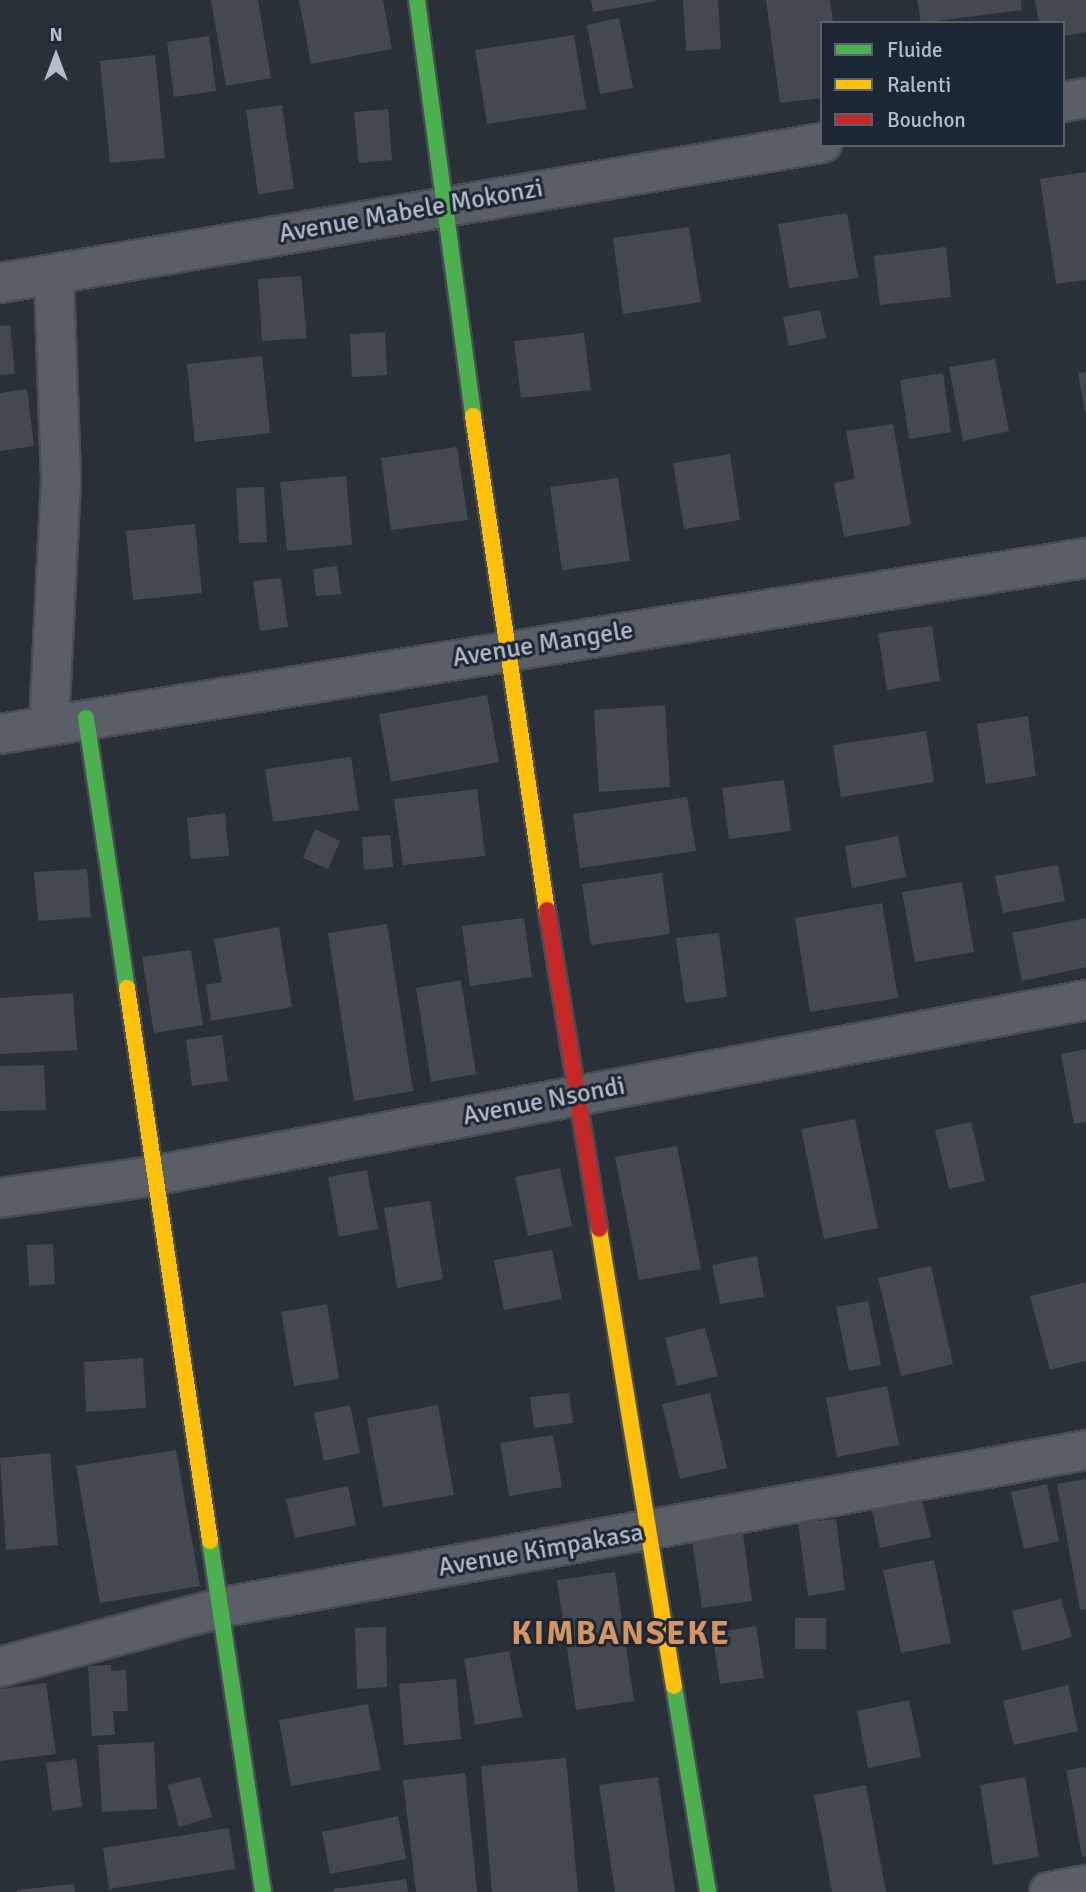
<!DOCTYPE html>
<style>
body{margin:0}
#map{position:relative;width:1086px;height:1892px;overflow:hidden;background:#2a3038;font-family:Signika,sans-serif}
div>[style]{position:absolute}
.building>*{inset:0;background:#444950}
.roads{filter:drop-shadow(2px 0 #484c53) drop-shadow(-2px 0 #484c53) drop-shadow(0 2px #484c53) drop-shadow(0 -2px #484c53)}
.street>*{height:38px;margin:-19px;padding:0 19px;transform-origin:19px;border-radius:19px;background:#5a5e66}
.fast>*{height:16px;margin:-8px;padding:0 8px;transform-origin:8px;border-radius:8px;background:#4caf50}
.slow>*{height:16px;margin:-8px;padding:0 8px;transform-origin:8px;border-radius:8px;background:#ffc107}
.jam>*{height:16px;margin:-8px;padding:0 8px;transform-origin:8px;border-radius:8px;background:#c62828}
span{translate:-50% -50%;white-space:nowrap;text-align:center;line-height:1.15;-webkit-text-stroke:6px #1d2633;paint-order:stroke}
.street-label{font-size:26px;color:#b4bcc9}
.district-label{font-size:33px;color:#d59563;font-weight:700;letter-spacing:2px}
.legend{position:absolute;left:820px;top:21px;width:245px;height:126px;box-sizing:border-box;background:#1d2633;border:2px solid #59626f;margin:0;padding:9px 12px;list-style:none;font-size:21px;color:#b4bcc9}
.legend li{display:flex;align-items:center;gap:14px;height:35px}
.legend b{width:35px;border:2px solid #59626f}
.north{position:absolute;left:21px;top:21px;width:70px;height:70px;-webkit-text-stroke:5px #1d2633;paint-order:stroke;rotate:0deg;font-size:19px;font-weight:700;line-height:28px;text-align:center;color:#b4bcc9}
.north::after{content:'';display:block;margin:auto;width:24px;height:32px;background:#b4bcc9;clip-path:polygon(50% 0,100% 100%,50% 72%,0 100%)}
</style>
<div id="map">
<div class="building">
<div style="clip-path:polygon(211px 0,258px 0,271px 78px,226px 86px)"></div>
<div style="clip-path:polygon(299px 0,383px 0,392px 49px,311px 64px)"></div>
<div style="clip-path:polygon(591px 0,657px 0,657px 1px,593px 12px)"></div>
<div style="clip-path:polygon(683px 0,718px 0,721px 49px,686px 51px)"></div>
<div style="clip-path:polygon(766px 0,830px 0,833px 23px,822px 23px,822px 98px,780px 103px)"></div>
<div style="clip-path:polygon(917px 0,1021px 0,1022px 10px,921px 23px)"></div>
<div style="clip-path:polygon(1035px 0,1086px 0,1086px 32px,1063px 36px,1063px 23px,1039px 23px)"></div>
<div style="clip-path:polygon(619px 18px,633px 88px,600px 94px,587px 25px)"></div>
<div style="clip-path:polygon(574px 35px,586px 109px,487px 124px,475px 50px)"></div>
<div style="clip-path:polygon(209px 36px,216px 91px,174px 97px,167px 42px)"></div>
<div style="clip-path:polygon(155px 55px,165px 158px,110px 163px,100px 61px)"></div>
<div style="clip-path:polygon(282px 105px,294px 189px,258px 194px,246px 110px)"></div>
<div style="clip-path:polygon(388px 109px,392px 160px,359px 163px,354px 112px)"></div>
<div style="clip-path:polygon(1086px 172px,1086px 280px,1056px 284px,1040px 179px)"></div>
<div style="clip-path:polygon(847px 213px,858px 278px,789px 288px,778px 224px)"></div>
<div style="clip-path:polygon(689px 227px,701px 302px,623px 314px,613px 238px)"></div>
<div style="clip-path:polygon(946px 247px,951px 297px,880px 305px,874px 256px)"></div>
<div style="clip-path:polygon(301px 276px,307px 338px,262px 341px,258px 279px)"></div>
<div style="clip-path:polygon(820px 310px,826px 338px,789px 346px,783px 317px)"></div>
<div style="clip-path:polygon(10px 325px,15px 374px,0 375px,0 326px)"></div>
<div style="clip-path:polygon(385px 332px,387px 375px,352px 377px,350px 334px)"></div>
<div style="clip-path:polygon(584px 333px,591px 390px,521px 398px,514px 341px)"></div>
<div style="clip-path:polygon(262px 356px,270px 433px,195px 442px,187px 364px)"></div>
<div style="clip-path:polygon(995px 359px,1009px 431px,963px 441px,949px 367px)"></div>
<div style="clip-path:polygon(1086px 372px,1086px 411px,1085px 411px,1078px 373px)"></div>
<div style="clip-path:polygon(943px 373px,951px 432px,909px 439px,900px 380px)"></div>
<div style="clip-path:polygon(27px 389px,34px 446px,0 451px,0 393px)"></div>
<div style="clip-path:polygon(893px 424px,911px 525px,844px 537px,834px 483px,855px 479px,846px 431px)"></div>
<div style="clip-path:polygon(457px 447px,468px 520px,391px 530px,381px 458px)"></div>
<div style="clip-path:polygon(730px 454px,740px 520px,684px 529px,673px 463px)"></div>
<div style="clip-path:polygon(346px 476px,352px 545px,287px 551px,280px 482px)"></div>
<div style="clip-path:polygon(618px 478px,630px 561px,562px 570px,550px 487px)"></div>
<div style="clip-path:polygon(264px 487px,267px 542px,239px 543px,236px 488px)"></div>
<div style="clip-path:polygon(195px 524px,202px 593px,133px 600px,126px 531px)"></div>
<div style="clip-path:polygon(337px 566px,341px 594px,316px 596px,313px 569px)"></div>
<div style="clip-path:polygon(281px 578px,288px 627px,260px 631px,253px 581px)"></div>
<div style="clip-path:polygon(932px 626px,940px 681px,887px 690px,878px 633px)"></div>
<div style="clip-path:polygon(487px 695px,499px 762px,391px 782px,379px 714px)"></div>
<div style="clip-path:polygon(665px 705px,670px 787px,599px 792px,594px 710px)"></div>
<div style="clip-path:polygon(1028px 716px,1036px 776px,986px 784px,977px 724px)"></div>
<div style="clip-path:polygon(926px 731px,934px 782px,841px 797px,833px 745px)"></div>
<div style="clip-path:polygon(351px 757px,359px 810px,273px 822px,265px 769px)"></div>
<div style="clip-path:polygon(784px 780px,791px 831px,729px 839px,722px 788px)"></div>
<div style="clip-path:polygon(477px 789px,485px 856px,403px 865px,394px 799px)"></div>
<div style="clip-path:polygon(687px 797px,696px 851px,580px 868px,573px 814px)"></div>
<div style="clip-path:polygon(225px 813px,229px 856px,191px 859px,187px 818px)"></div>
<div style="clip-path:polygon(315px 829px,340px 841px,328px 869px,303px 858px)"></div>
<div style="clip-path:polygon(390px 835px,393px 867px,364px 870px,362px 837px)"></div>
<div style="clip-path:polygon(898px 836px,906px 877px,852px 888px,845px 846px)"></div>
<div style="clip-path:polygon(1058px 865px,1065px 901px,1003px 913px,995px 876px)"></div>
<div style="clip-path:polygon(87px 869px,91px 917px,38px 921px,34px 872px)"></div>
<div style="clip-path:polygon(662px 873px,670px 934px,591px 945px,582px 884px)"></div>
<div style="clip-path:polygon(962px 882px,974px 952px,915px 962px,902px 892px)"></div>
<div style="clip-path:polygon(882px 903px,898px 998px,810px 1012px,795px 918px)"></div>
<div style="clip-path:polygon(524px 918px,532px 977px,470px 986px,462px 926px)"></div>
<div style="clip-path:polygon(1086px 918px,1086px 967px,1022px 981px,1012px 933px)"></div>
<div style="clip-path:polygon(387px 924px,413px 1091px,354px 1101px,328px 933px)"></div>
<div style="clip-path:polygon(279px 927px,292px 1007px,211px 1021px,206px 985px,222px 982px,214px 939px)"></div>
<div style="clip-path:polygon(719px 933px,727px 997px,685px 1003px,676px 938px)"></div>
<div style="clip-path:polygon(191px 950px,203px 1025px,154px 1033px,142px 957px)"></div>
<div style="clip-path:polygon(461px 980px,476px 1074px,431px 1082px,416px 988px)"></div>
<div style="clip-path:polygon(73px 993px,77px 1050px,0 1054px,0 998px)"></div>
<div style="clip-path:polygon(222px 1035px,228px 1081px,192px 1086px,186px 1040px)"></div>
<div style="clip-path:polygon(1086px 1049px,1086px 1122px,1074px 1124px,1061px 1054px)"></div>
<div style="clip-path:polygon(44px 1065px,46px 1110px,0 1111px,0 1066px)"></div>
<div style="clip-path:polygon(855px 1119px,878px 1228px,824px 1239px,801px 1129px)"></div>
<div style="clip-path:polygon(971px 1122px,985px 1181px,949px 1189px,935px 1130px)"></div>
<div style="clip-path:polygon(677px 1146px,701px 1269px,639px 1280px,615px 1157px)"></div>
<div style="clip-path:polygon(560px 1168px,572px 1226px,528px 1236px,515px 1177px)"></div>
<div style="clip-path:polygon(367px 1170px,378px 1229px,339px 1237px,328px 1177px)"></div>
<div style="clip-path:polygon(430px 1201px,443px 1279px,397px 1288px,384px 1208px)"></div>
<div style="clip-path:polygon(53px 1244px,55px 1284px,29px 1286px,27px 1245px)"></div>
<div style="clip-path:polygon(552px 1250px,562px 1299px,504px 1310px,494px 1260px)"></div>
<div style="clip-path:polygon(757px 1256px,764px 1297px,720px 1304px,712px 1265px)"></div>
<div style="clip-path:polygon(931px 1266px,953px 1364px,901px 1376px,878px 1278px)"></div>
<div style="clip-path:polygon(1086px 1282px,1086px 1361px,1050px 1370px,1030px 1296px)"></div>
<div style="clip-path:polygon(868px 1301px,881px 1365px,849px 1371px,836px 1307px)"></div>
<div style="clip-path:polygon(327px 1304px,339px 1379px,294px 1386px,281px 1312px)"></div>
<div style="clip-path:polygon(705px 1328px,718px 1376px,677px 1386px,665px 1338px)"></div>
<div style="clip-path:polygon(143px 1358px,146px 1408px,86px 1412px,84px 1362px)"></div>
<div style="clip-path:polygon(887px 1386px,899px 1445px,837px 1457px,826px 1398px)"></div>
<div style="clip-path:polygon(569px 1393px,573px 1423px,534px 1428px,530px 1397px)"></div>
<div style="clip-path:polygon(710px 1393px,727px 1468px,680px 1479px,662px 1404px)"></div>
<div style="clip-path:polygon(350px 1405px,360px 1453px,324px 1461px,314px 1413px)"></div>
<div style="clip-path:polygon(438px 1405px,454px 1495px,383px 1507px,367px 1418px)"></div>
<div style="clip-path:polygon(553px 1435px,562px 1487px,509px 1496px,500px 1443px)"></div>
<div style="clip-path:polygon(176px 1450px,200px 1586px,100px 1603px,76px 1466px)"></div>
<div style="clip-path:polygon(50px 1453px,58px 1545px,6px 1550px,0 1458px)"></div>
<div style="clip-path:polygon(1086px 1479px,1086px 1609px,1080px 1610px,1057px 1484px)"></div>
<div style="clip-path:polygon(1047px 1484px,1059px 1541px,1024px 1549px,1011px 1492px)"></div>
<div style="clip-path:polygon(348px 1486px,356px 1525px,295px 1538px,286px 1499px)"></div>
<div style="clip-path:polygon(921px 1495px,931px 1537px,880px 1548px,871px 1505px)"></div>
<div style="clip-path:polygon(836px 1519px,845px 1590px,808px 1596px,798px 1523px)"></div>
<div style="clip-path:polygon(742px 1526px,752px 1601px,702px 1608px,691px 1533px)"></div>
<div style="clip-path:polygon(934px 1560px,951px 1643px,901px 1653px,883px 1570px)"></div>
<div style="clip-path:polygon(615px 1572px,634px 1701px,576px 1710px,557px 1580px)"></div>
<div style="clip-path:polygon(1061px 1599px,1072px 1637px,1022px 1651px,1012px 1611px)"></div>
<div style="clip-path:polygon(795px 1618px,826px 1618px,826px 1649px,795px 1649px)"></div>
<div style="clip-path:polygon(756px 1626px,764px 1678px,720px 1684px,712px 1633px)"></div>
<div style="clip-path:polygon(386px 1627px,387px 1687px,357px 1689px,355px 1628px)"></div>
<div style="clip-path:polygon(509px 1651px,522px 1717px,475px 1725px,464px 1659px)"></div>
<div style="clip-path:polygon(111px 1665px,111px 1671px,126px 1670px,128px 1711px,113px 1711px,115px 1735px,92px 1736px,88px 1666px)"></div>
<div style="clip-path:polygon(456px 1679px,461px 1739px,404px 1745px,399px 1684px)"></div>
<div style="clip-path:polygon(46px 1683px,56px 1754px,0 1761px,0 1689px)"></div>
<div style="clip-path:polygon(1068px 1685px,1078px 1731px,1014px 1745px,1003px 1701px)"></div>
<div style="clip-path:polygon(909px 1700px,921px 1757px,868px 1768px,857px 1711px)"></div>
<div style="clip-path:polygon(368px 1704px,381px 1770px,291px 1786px,279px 1720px)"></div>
<div style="clip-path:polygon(154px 1742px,157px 1809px,102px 1812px,98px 1745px)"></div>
<div style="clip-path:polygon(566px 1758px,578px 1892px,492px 1892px,481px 1766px)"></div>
<div style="clip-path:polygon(76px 1759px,82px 1807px,52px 1811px,46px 1763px)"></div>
<div style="clip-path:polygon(1086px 1767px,1086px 1856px,1082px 1857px,1066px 1770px)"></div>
<div style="clip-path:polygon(465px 1773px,477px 1892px,416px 1892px,403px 1780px)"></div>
<div style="clip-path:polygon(200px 1777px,212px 1817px,179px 1827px,168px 1785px)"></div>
<div style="clip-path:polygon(658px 1777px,675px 1892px,615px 1892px,599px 1785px)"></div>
<div style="clip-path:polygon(1025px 1777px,1039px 1857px,993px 1865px,980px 1785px)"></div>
<div style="clip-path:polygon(866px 1785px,886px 1892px,832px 1892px,814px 1795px)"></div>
<div style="clip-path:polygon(398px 1816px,406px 1859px,330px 1874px,322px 1832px)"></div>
<div style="clip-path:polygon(229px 1828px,235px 1869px,109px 1889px,103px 1848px)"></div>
<div style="clip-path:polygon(406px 1879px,408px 1892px,334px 1892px,333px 1889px)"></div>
<div style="clip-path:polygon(74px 1884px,75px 1892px,17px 1892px,17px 1890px)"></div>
</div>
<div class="roads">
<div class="street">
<div style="left:1063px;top:102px;width:23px;rotate:-10deg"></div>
<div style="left:0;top:283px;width:834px;rotate:-9.67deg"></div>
<div style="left:49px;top:725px;width:246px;rotate:-87.2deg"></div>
<div style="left:61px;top:479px;width:205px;rotate:-92deg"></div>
<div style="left:0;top:734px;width:1100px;rotate:-9.21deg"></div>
<div style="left:0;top:1198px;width:154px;rotate:-8.2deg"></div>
<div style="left:152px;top:1176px;width:950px;rotate:-10.67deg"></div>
<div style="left:0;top:1667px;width:232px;rotate:-15deg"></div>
<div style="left:224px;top:1607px;width:876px;rotate:-10.32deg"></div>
<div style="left:1049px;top:1892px;width:38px;rotate:-11deg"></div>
</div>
<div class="fast">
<div style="left:417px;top:0;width:420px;rotate:82.3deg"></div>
<div style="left:86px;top:718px;width:273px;rotate:81.4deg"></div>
<div style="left:210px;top:1541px;width:355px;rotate:81.4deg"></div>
<div style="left:674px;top:1686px;width:209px;rotate:80.6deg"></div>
</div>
<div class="slow">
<div style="left:473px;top:416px;width:500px;rotate:81.5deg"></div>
<div style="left:127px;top:988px;width:559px;rotate:81.46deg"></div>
<div style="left:599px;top:1229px;width:463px;rotate:80.7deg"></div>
</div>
<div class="jam">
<div style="left:547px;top:910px;width:323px;rotate:80.7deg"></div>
</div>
</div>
<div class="street-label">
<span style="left:411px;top:212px;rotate:-10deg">Avenue Mabele Mokonzi</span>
<span style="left:543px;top:645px;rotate:-9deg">Avenue Mangele</span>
<span style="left:544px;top:1102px;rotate:-11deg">Avenue Nsondi</span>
<span style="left:541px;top:1551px;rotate:-10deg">Avenue Kimpakasa</span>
</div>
<div class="district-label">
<span style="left:621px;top:1634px">KIMBANSEKE</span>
</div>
<ul class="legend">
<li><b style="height:9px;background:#4caf50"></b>Fluide</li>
<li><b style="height:9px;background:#ffc107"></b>Ralenti</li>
<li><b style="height:9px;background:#c62828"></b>Bouchon</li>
</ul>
<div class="north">N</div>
</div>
